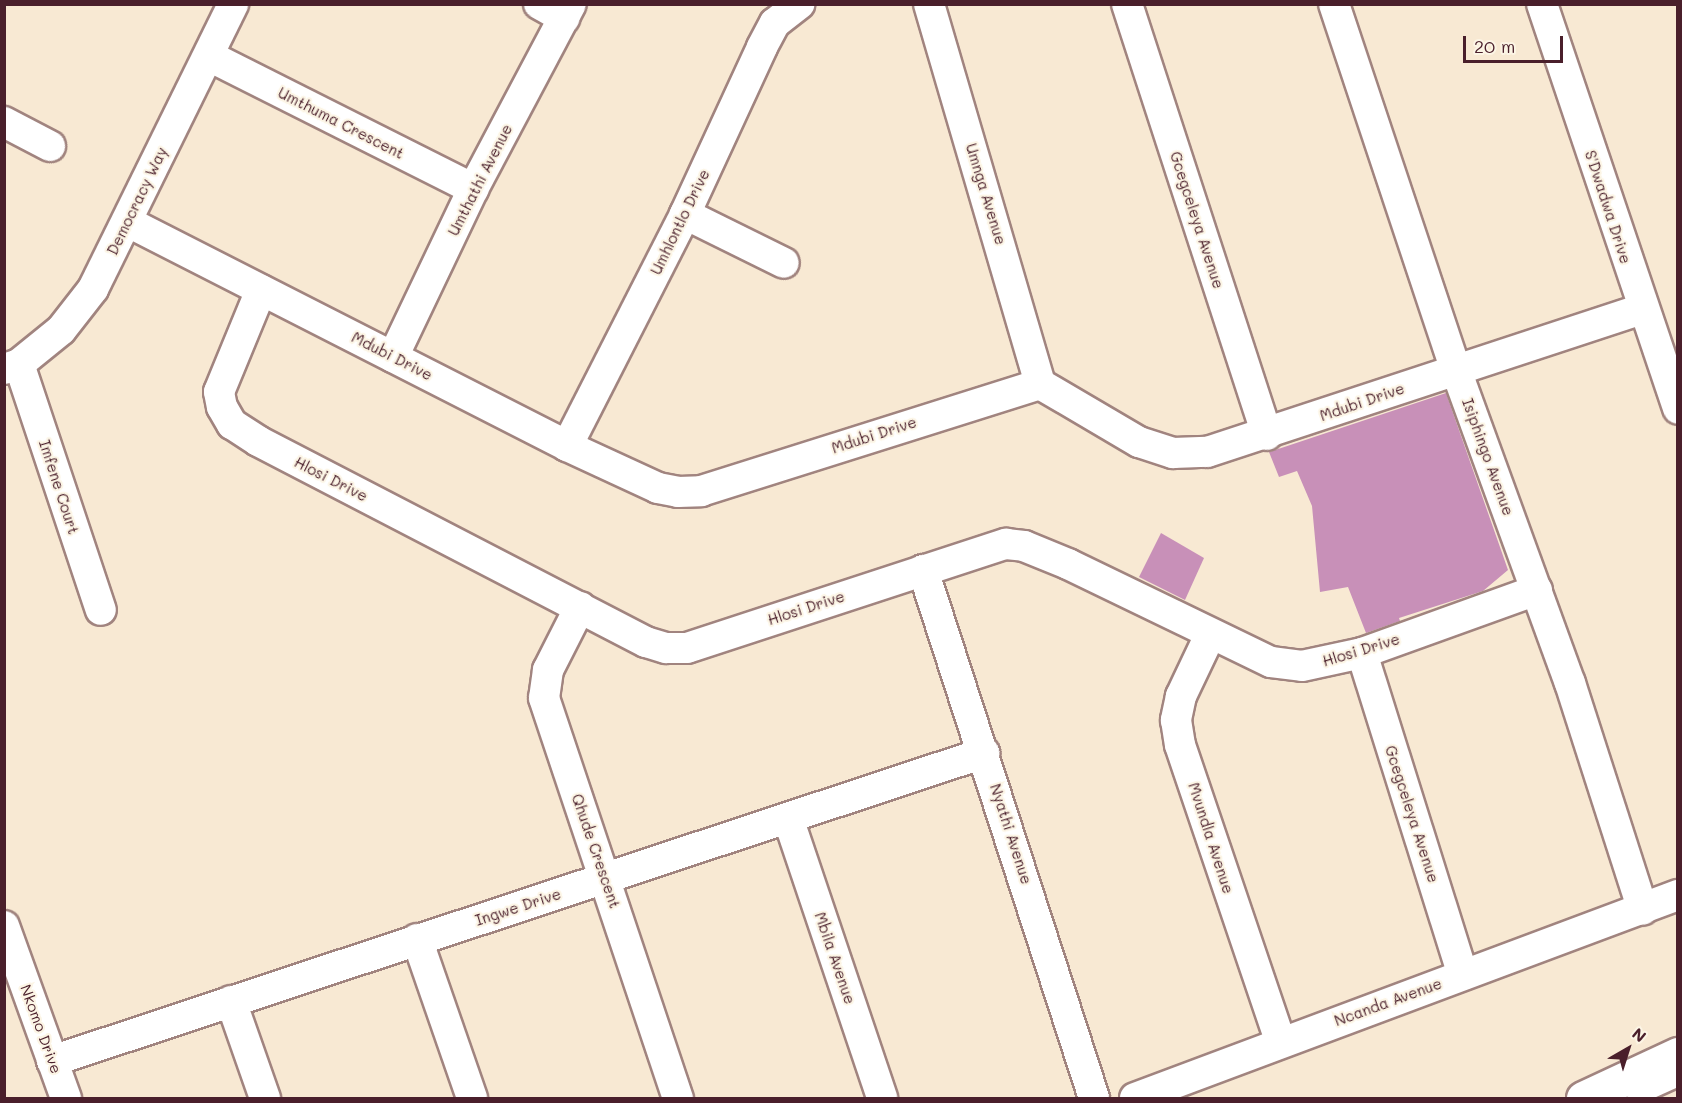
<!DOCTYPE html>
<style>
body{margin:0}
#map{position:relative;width:1682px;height:1103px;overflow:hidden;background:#f8e9d3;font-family:Mali,sans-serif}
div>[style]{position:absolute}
.building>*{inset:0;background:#c890b8}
.roads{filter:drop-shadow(2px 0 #a1847f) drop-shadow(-2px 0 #a1847f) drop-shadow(0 2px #a1847f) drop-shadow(0 -2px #a1847f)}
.service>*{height:15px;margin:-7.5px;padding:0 7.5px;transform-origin:7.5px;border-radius:7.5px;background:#fff}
.minor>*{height:30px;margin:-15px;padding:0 15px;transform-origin:15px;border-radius:15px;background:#fff}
.secondary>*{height:33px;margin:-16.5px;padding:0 16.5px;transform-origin:16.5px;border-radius:16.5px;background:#fff}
span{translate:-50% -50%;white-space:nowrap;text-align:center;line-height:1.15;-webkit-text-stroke:4.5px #fcf5e5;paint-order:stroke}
.street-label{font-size:15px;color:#4a1f2b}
.frame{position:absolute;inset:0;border:6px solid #4a1f2b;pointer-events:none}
.north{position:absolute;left:1598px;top:1019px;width:60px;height:60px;-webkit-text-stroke:4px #fcf5e5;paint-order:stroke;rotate:39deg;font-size:16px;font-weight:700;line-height:24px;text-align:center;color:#4a1f2b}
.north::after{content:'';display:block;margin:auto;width:21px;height:27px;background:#4a1f2b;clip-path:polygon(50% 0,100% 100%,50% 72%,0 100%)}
.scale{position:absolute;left:1463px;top:36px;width:100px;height:27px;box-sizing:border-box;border:3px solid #4a1f2b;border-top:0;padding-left:8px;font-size:18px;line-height:21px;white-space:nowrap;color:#4a1f2b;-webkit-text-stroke:4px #fcf5e5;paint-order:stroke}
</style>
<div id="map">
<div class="building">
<div style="clip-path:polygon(1446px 393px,1508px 570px,1483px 591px,1399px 618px,1400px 621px,1366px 633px,1348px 587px,1320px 592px,1312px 506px,1297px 471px,1279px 477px,1269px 452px)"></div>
<div style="clip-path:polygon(1161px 533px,1204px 558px,1185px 600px,1139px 577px)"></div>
</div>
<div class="roads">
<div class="service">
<div style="left:1634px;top:1098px;width:48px;rotate:-24.4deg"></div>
</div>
<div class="minor">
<div style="left:539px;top:4px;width:29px;rotate:29deg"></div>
<div style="left:929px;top:4px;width:396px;rotate:73.7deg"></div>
<div style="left:1127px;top:4px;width:453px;rotate:72deg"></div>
<div style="left:1334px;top:4px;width:386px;rotate:71.6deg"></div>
<div style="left:1456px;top:370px;width:333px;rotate:70deg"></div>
<div style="left:1570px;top:683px;width:238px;rotate:72.2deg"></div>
<div style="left:1542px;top:4px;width:427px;rotate:71.4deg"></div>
<div style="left:209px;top:56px;width:296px;rotate:26.7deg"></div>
<div style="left:4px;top:122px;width:52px;rotate:27.6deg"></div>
<div style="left:685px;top:214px;width:110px;rotate:26.3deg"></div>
<div style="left:128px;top:222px;width:493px;rotate:27deg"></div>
<div style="left:567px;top:446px;width:100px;rotate:24.8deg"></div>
<div style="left:658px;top:488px;width:20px;rotate:11deg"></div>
<div style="left:678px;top:492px;width:23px;rotate:-2deg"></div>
<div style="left:701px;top:491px;width:355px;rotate:-17.5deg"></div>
<div style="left:1040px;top:384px;width:115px;rotate:30.4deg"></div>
<div style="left:1139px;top:442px;width:36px;rotate:18deg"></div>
<div style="left:1173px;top:453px;width:34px;rotate:-2deg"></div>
<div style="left:1207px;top:452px;width:459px;rotate:-18.2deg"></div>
<div style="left:261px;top:290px;width:110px;rotate:112.4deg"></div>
<div style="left:219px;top:392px;width:15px;rotate:79deg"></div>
<div style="left:222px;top:407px;width:20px;rotate:60deg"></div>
<div style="left:232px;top:424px;width:31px;rotate:33deg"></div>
<div style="left:258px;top:441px;width:437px;rotate:27.4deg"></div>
<div style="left:646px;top:642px;width:21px;rotate:17deg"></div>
<div style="left:666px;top:648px;width:21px"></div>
<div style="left:687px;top:648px;width:336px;rotate:-18.1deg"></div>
<div style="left:1006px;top:544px;width:18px;rotate:6deg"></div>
<div style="left:1024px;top:546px;width:48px;rotate:22.2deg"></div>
<div style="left:1068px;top:564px;width:225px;rotate:25.8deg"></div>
<div style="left:1271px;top:662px;width:31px;rotate:7deg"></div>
<div style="left:1302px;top:666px;width:61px;rotate:-12.2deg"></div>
<div style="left:1362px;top:653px;width:186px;rotate:-19.8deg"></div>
<div style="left:393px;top:357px;width:186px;rotate:-64.5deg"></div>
<div style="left:473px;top:189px;width:209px;rotate:-62.1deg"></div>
<div style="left:19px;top:364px;width:259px;rotate:71.6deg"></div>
<div style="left:4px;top:369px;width:16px;rotate:-18deg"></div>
<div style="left:19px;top:364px;width:54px;rotate:-39deg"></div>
<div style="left:61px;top:330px;width:52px;rotate:-52deg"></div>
<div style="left:93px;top:289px;width:318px;rotate:-63.8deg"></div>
<div style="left:567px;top:446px;width:260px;rotate:-63deg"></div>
<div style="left:685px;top:214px;width:184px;rotate:-65.2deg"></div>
<div style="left:762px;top:47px;width:27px;rotate:-62deg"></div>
<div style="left:775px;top:23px;width:31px;rotate:-38deg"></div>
<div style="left:923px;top:570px;width:555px;rotate:72.05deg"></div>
<div style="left:580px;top:607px;width:71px;rotate:116.9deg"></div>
<div style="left:548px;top:670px;width:28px;rotate:98deg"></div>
<div style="left:544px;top:698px;width:422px;rotate:71.5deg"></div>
<div style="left:1210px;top:635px;width:68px;rotate:115.4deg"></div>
<div style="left:1181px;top:696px;width:25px;rotate:102deg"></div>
<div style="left:1176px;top:720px;width:25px;rotate:81deg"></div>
<div style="left:1180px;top:745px;width:312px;rotate:71.3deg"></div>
<div style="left:1362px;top:653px;width:337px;rotate:72.6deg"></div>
<div style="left:788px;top:818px;width:295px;rotate:71.4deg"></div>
<div style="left:4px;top:926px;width:183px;rotate:70.2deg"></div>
<div style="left:417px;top:939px;width:168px;rotate:70.9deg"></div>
<div style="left:231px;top:1001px;width:103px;rotate:70.7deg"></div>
<div style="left:52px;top:1061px;width:982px;rotate:-18.29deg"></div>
<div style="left:1135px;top:1098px;width:580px;rotate:-20.5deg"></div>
</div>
<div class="secondary">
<div style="left:1583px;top:1098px;width:105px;rotate:-24.9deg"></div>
</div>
</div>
<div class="street-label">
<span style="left:341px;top:123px;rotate:27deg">Umthuma Crescent</span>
<span style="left:480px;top:180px;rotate:-63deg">Umthathi Avenue</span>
<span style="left:986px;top:194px;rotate:73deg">Umnga Avenue</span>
<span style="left:137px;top:201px;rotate:-64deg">Democracy Way</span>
<span style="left:1608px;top:207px;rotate:72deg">S'Dwadwa Drive</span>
<span style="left:1197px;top:220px;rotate:72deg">Gcegceleya Avenue</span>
<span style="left:680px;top:222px;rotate:-64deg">Umhlontlo Drive</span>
<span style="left:392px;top:356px;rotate:27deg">Mdubi Drive</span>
<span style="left:1362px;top:402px;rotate:-19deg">Mdubi Drive</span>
<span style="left:874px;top:435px;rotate:-18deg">Mdubi Drive</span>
<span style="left:1488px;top:457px;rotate:70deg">Isiphingo Avenue</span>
<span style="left:331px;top:479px;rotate:27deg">Hlosi Drive</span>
<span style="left:59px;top:487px;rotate:72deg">Imfene Court</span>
<span style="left:806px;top:608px;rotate:-18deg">Hlosi Drive</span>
<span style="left:1361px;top:650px;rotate:-17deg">Hlosi Drive</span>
<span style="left:1412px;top:814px;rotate:72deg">Gcegceleya Avenue</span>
<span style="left:1011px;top:834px;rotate:72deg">Nyathi Avenue</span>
<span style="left:1211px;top:838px;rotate:72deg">Mvundla Avenue</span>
<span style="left:596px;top:851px;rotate:71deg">Qhude Crescent</span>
<span style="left:518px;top:907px;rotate:-18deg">Ingwe Drive</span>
<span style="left:835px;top:958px;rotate:71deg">Mbila Avenue</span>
<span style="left:1388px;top:1002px;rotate:-20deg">Ncanda Avenue</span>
<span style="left:41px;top:1029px;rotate:70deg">Nkomo Drive</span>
</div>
<div class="frame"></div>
<div class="north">N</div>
<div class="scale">20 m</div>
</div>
